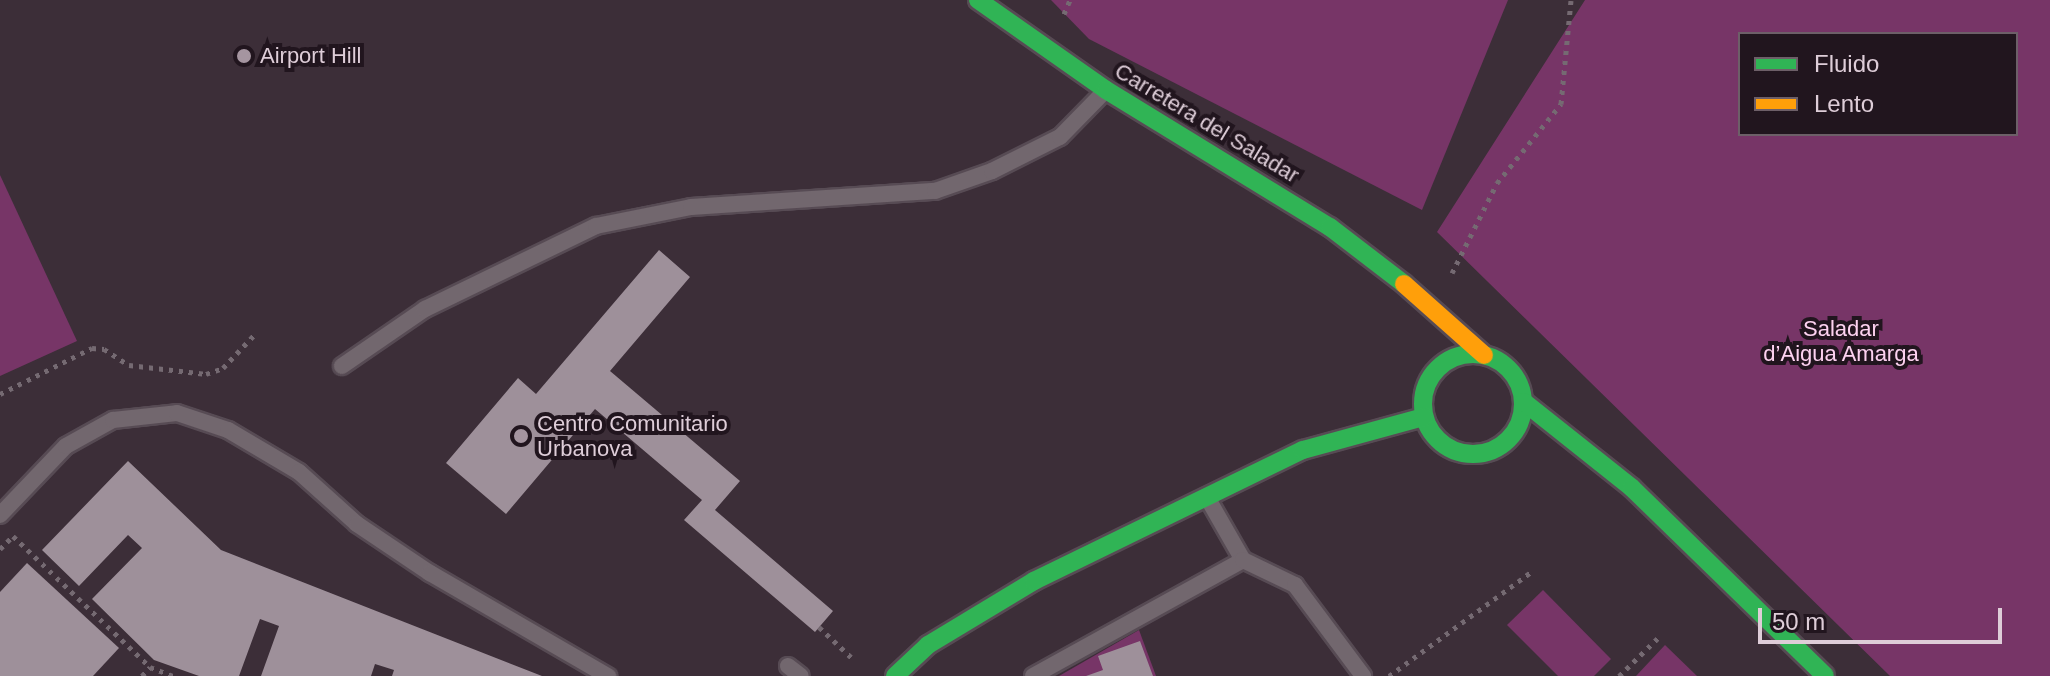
<!DOCTYPE html>
<meta charset="utf-8">
<style>
body{margin:0}
#map{position:relative;width:2050px;height:676px;overflow:hidden;background:#3c2e38;font-family:Arial,sans-serif}
div>[style]{position:absolute}
.green>*{inset:0;background:#773567}
.building>*{inset:0;background:#9e909a}
.path>*{height:5px;margin-top:-2.5px;transform-origin:0;background:repeating-linear-gradient(90deg,#756a72 0 4px,transparent 0 10px)}
.roads{filter:drop-shadow(2px 0 #574b54) drop-shadow(-2px 0 #574b54) drop-shadow(0 2px #574b54) drop-shadow(0 -2px #574b54)}
.lane>*{height:16px;margin:-8px;padding:0 8px;transform-origin:8px;border-radius:8px;background:#72676e}
.fast>*{height:18px;margin:-9px;padding:0 9px;transform-origin:9px;border-radius:9px;background:#30b455}
.fast>.ring{margin:-9px;padding:0;box-sizing:content-box;background:none;border:18px solid #30b455;border-radius:50%}
.slow>*{height:18px;margin:-9px;padding:0 9px;transform-origin:9px;border-radius:9px;background:#ff9f0a}
.dots>*{width:22px;height:22px;translate:-50% -50%;box-sizing:border-box;border:4px solid #21151e;border-radius:50%}
span{translate:-50% -50%;white-space:nowrap;text-align:center;line-height:1.15;-webkit-text-stroke:8px #21151e;paint-order:stroke}
.poi-label{font-size:22px;color:#decdd8}
.left{translate:0 -50%;text-align:left}
.street-label{font-size:22px;color:#decdd8}
.park-label{font-size:22px;color:#fdd2f0}
.legend{position:absolute;left:1738px;top:32px;width:280px;height:104px;box-sizing:border-box;background:#21151e;border:2px solid #6d5f68;margin:0;padding:10px 14px;list-style:none;font-size:24px;color:#decdd8}
.legend li{display:flex;align-items:center;gap:16px;height:40px}
.legend b{width:40px;border:2px solid #6d5f68}
.scale{position:absolute;left:1758px;top:608px;width:244px;height:36px;box-sizing:border-box;border:4px solid #decdd8;border-top:0;padding-left:10px;font-size:24px;line-height:28px;white-space:nowrap;color:#decdd8;-webkit-text-stroke:6px #21151e;paint-order:stroke}
</style>
<div id="map">
<div class="green">
<div style="clip-path:polygon(1051px 0,1508px 0,1422px 210px,1089px 39px)"></div>
<div style="clip-path:polygon(evenodd,1585px 0,2050px 0,2050px 676px,1890px 676px,1437px 232px,1585px 0,1740px 34px,2016px 34px,2016px 134px,1740px 134px,1740px 34px)"></div>
<div style="clip-path:polygon(0 175px,77px 341px,0 376px)"></div>
<div style="clip-path:polygon(1543px 590px,1611px 659px,1594px 676px,1558px 676px,1507px 625px)"></div>
<div style="clip-path:polygon(1139px 630px,1156px 676px,1059px 676px)"></div>
<div style="clip-path:polygon(1665px 645px,1697px 676px,1636px 676px)"></div>
</div>
<div class="building">
<div style="clip-path:polygon(659px 250px,690px 277px,610px 371px,740px 481px,715px 510px,833px 611px,815px 632px,684px 520px,702px 500px,595px 409px,506px 514px,446px 463px,518px 378px,536px 394px)"></div>
<div style="clip-path:polygon(128px 461px,221px 550px,542px 676px,392px 676px,394px 670px,375px 664px,371px 676px,261px 676px,279px 626px,260px 619px,239px 676px,199px 676px,154px 660px,92px 599px,142px 548px,128px 535px,79px 586px,42px 550px)"></div>
<div style="clip-path:polygon(27px 563px,119px 648px,93px 676px,0 676px,0 592px)"></div>
<div style="clip-path:polygon(1140px 641px,1153px 676px,1086px 676px,1103px 670px,1098px 656px)"></div>
</div>
<div class="path">
<div style="left:1064px;top:14px;width:15px;rotate:-67deg"></div>
<div style="left:1452px;top:273px;width:101px;rotate:-63.4deg"></div>
<div style="left:1497px;top:183px;width:102px;rotate:-51deg"></div>
<div style="left:1561px;top:104px;width:104px;rotate:-84.5deg"></div>
<div style="left:0;top:394px;width:103px;rotate:-26.6deg"></div>
<div style="left:92px;top:348px;width:12px;rotate:5deg"></div>
<div style="left:104px;top:349px;width:30px;rotate:33deg"></div>
<div style="left:129px;top:365px;width:78px;rotate:6.7deg"></div>
<div style="left:206px;top:374px;width:18px;rotate:-19deg"></div>
<div style="left:223px;top:368px;width:48px;rotate:-46.7deg"></div>
<div style="left:0;top:549px;width:18px;rotate:-45deg"></div>
<div style="left:13px;top:536px;width:190px;rotate:43.7deg"></div>
<div style="left:150px;top:667px;width:25px;rotate:21deg"></div>
<div style="left:819px;top:627px;width:44px;rotate:43.2deg"></div>
<div style="left:142px;top:676px;width:12px;rotate:-48deg"></div>
<div style="left:1389px;top:676px;width:176px;rotate:-36.2deg"></div>
<div style="left:1619px;top:676px;width:56px;rotate:-44.3deg"></div>
</div>
<div class="roads">
<div class="lane">
<div style="left:342px;top:366px;width:101px;rotate:-34.5deg"></div>
<div style="left:425px;top:309px;width:190px;rotate:-25.9deg"></div>
<div style="left:596px;top:226px;width:97px;rotate:-11.3deg"></div>
<div style="left:691px;top:207px;width:245px;rotate:-3.8deg"></div>
<div style="left:935px;top:191px;width:60px;rotate:-19.3deg"></div>
<div style="left:992px;top:171px;width:76px;rotate:-26.6deg"></div>
<div style="left:1060px;top:137px;width:64px;rotate:-45.6deg"></div>
<div style="left:1208px;top:499px;width:70px;rotate:60.2deg"></div>
<div style="left:0;top:515px;width:95px;rotate:-46.3deg"></div>
<div style="left:66px;top:446px;width:54px;rotate:-29deg"></div>
<div style="left:113px;top:420px;width:64px;rotate:-6.2deg"></div>
<div style="left:177px;top:413px;width:54px;rotate:18.4deg"></div>
<div style="left:228px;top:430px;width:82px;rotate:30.6deg"></div>
<div style="left:299px;top:472px;width:78px;rotate:41.9deg"></div>
<div style="left:357px;top:524px;width:88px;rotate:33.9deg"></div>
<div style="left:430px;top:573px;width:206px;rotate:30.1deg"></div>
<div style="left:788px;top:666px;width:16px;rotate:38deg"></div>
<div style="left:1033px;top:676px;width:240px;rotate:-28.9deg"></div>
<div style="left:1243px;top:560px;width:58px;rotate:25.7deg"></div>
<div style="left:1295px;top:585px;width:114px;rotate:53.2deg"></div>
</div>
<div class="fast">
<div style="left:978px;top:0;width:156px;rotate:35.1deg"></div>
<div style="left:1106px;top:90px;width:263px;rotate:31.5deg"></div>
<div style="left:1330px;top:227px;width:93px;rotate:37.6deg"></div>
<div class="ring" style="left:1423px;top:354px;width:82px;height:82px"></div>
<div style="left:1524px;top:402px;width:138px;rotate:38.5deg"></div>
<div style="left:1632px;top:488px;width:269px;rotate:44.2deg"></div>
<div style="left:895px;top:676px;width:45px;rotate:-43.2deg"></div>
<div style="left:928px;top:645px;width:124px;rotate:-31.1deg"></div>
<div style="left:1034px;top:581px;width:299px;rotate:-26deg"></div>
<div style="left:1303px;top:450px;width:125px;rotate:-15.3deg"></div>
</div>
<div class="slow">
<div style="left:1404px;top:284px;width:107px;rotate:41.6deg"></div>
</div>
</div>
<div class="dots">
<div style="left:244px;top:56px;background:#a595a0"></div>
<div style="left:521px;top:436px;background:#a595a0"></div>
</div>
<div class="poi-label">
<span class="left" style="left:260px;top:56px">Airport Hill</span>
<span class="left" style="left:537px;top:436px">Centro Comunitario<br>Urbanova</span>
</div>
<div class="street-label">
<span style="left:1207px;top:123px;rotate:31deg">Carretera del Saladar</span>
</div>
<div class="park-label">
<span style="left:1841px;top:341px">Saladar<br>d’Aigua Amarga</span>
</div>
<ul class="legend">
<li><b style="height:10px;background:#30b455"></b>Fluido</li>
<li><b style="height:10px;background:#ff9f0a"></b>Lento</li>
</ul>
<div class="scale">50 m</div>
</div>
